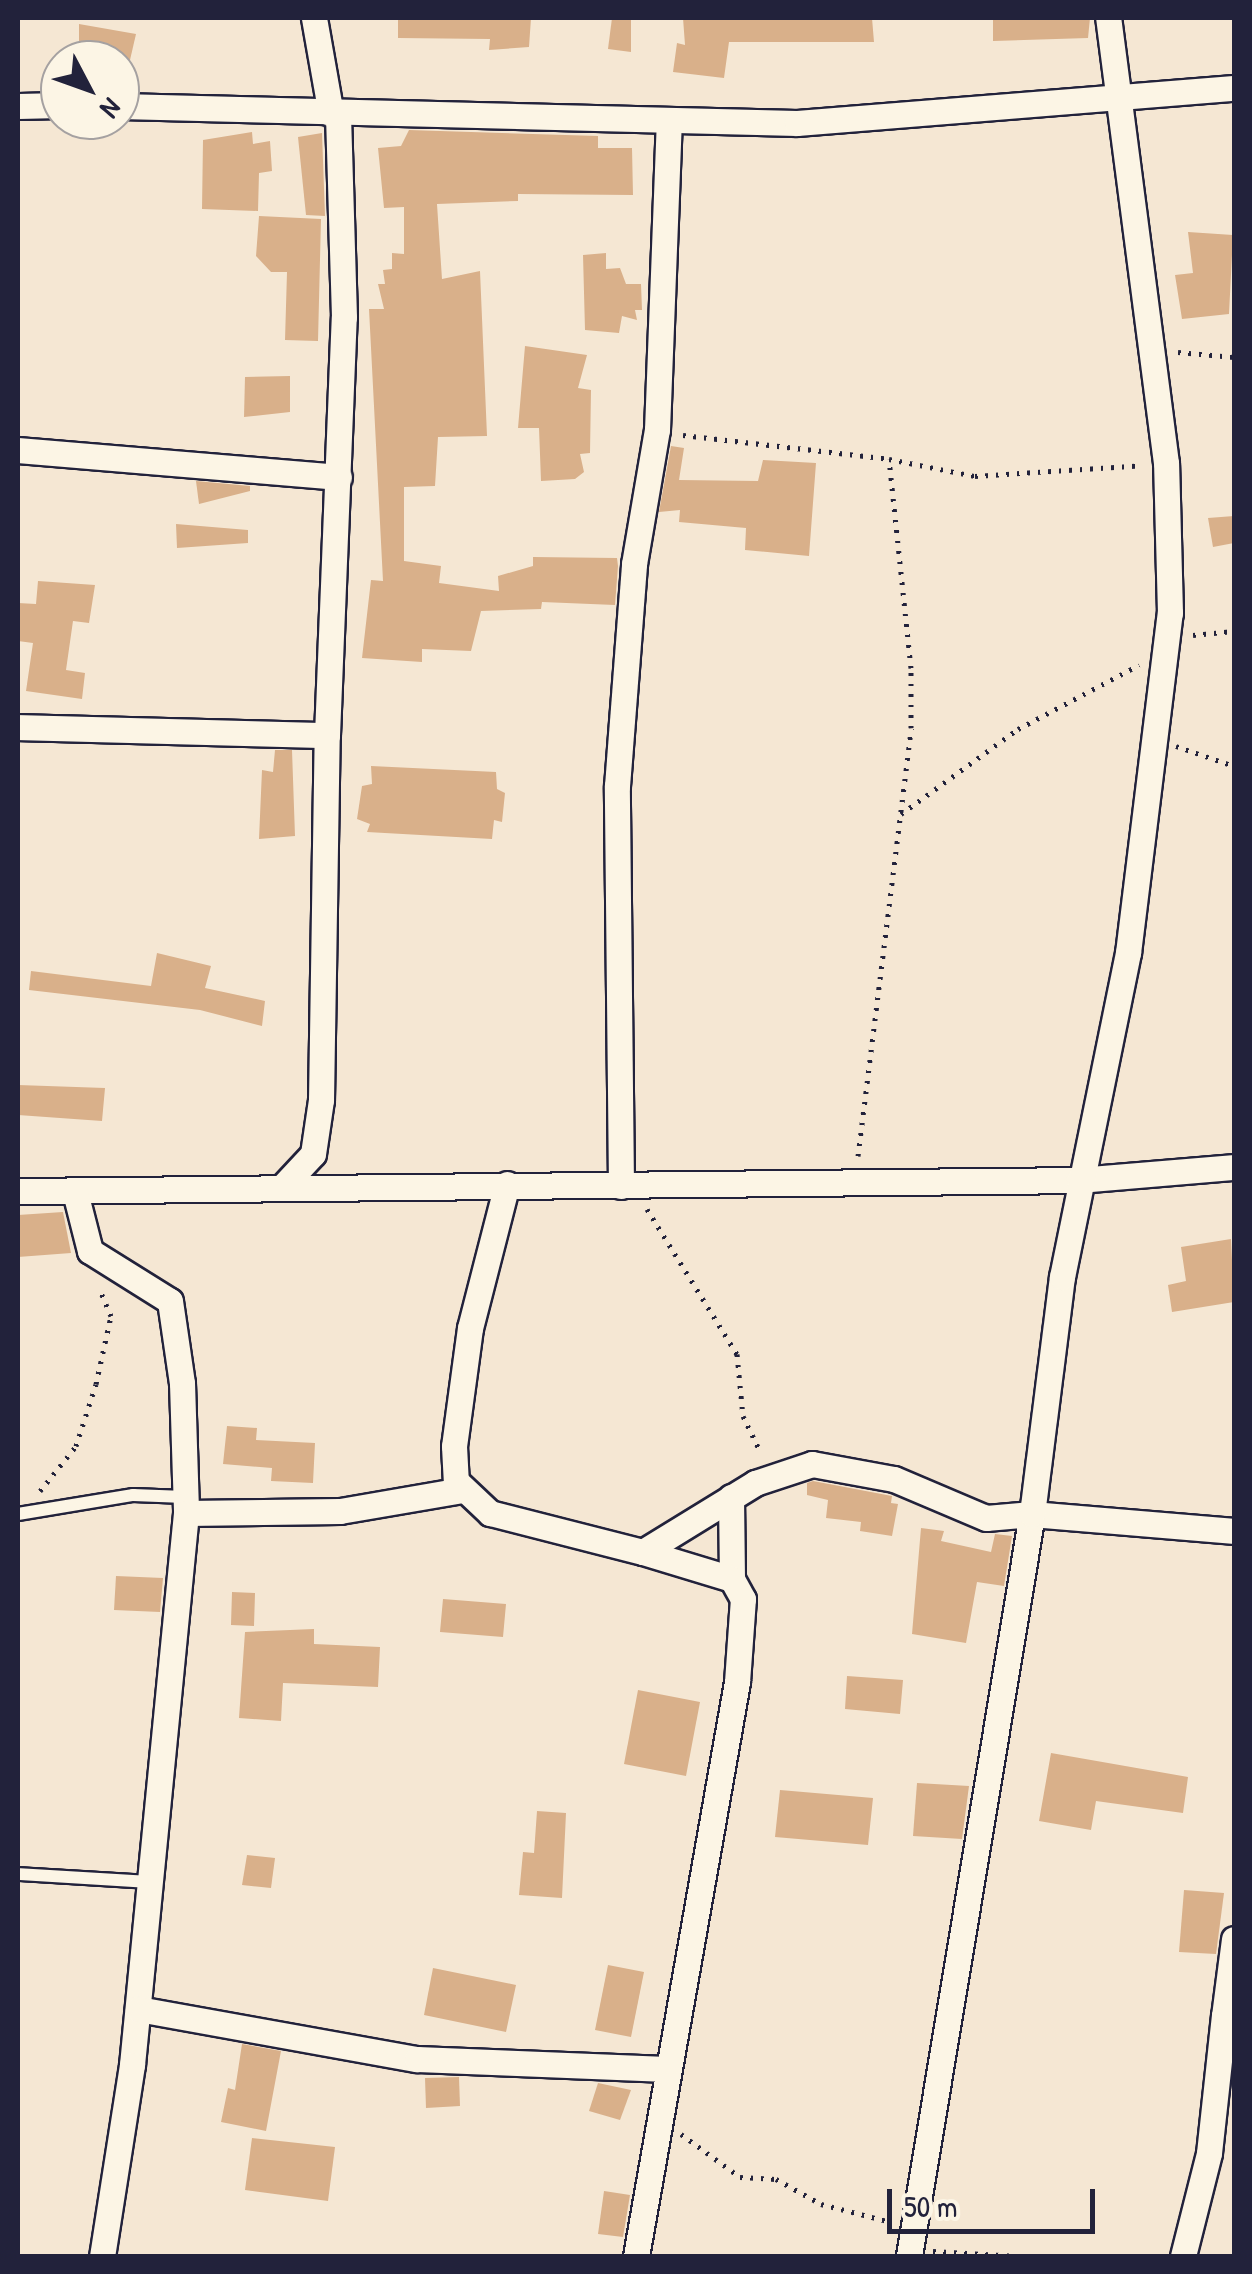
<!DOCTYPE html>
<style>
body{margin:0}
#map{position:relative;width:1252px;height:2274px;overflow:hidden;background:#f5e7d3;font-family:"Patrick Hand",sans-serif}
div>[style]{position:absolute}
.building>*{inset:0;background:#d9b08a}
.path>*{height:5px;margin-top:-2.5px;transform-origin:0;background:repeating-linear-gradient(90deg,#22223b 0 2.5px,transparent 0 10.5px)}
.roads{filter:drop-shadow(2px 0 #22223b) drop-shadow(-2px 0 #22223b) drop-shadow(0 2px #22223b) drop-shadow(0 -2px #22223b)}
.service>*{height:12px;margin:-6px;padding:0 6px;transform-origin:6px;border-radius:6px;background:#fcf5e5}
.minor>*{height:25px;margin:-12.5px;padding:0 12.5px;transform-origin:12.5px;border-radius:12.5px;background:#fcf5e5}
span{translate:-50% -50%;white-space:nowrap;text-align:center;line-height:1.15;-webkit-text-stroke:9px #fcf5e5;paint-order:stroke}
.frame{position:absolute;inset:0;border:20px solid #22223b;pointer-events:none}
.north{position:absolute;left:40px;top:40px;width:100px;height:100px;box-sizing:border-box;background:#fcf5e5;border:2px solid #a5a1a1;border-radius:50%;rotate:131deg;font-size:28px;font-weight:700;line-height:40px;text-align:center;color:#22223b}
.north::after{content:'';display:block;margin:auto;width:35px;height:45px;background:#22223b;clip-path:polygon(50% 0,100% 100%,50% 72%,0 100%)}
.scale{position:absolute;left:887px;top:2189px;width:208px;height:45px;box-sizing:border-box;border:5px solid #22223b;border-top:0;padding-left:12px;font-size:30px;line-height:35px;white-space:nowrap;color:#22223b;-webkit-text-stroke:8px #fcf5e5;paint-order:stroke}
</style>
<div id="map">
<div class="building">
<div style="clip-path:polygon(398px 18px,531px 18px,529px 47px,489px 50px,490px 39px,398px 38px)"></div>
<div style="clip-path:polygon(612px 18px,631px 18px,631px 52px,608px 49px)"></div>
<div style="clip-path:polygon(683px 18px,872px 18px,874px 42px,729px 42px,724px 78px,673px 72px,677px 43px,685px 45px)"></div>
<div style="clip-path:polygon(993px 18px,1090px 18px,1088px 38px,993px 41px)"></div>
<div style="clip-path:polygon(79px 24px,136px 34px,130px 60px,79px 52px)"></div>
<div style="clip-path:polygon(409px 130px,598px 136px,598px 148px,632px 148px,633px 195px,518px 194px,518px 201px,437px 204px,442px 279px,480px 271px,487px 436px,438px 437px,435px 486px,404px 487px,404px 561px,441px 566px,439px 583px,499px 591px,498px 576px,533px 566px,533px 557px,617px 558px,618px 566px,615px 605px,542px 602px,541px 609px,481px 611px,471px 651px,422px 649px,422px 662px,362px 658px,371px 580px,383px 581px,369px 309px,384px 309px,378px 284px,385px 284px,383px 270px,392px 269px,392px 253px,404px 254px,404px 207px,384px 208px,378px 148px,401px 146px)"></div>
<div style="clip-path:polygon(252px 132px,253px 144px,270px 141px,272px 171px,259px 173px,258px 211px,202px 209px,203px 140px)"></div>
<div style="clip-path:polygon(322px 133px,325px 216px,306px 215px,298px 137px)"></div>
<div style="clip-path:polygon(259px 216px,321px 219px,318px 341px,285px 340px,287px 272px,271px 272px,256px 256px)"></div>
<div style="clip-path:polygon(1188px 232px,1233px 235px,1229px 314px,1182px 319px,1175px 275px,1193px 273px)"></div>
<div style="clip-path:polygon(606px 253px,606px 269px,620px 268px,626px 284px,641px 284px,642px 310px,635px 310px,637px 320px,622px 316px,619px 333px,585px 330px,583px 255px)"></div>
<div style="clip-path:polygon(525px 346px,587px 355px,578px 388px,591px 390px,590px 453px,580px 454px,584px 472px,575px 479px,541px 481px,539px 428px,518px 428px)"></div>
<div style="clip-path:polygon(290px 376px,290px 412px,244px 417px,245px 377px)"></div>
<div style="clip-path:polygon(671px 446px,684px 448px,679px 480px,758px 481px,763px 460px,816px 463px,809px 556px,745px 550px,746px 528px,679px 522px,680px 510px,659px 512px)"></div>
<div style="clip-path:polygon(196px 481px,250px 486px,250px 491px,199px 504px)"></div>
<div style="clip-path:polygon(1234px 516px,1234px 543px,1213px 547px,1208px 518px)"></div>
<div style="clip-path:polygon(176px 524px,248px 530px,248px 543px,177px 548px)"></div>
<div style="clip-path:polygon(38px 581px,95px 585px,89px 623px,73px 621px,66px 670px,85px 673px,82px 699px,26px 691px,33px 643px,18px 641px,18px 603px,36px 604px)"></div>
<div style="clip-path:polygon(275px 750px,292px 750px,295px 836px,259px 839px,262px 770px,273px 772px)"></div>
<div style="clip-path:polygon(371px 766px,496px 772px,497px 789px,505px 793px,502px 822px,494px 820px,492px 839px,367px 832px,370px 824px,357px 819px,362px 786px,372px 784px)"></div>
<div style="clip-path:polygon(157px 953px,211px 966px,205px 988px,265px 1001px,262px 1026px,200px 1010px,29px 990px,31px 971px,151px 986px)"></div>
<div style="clip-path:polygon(18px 1085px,105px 1088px,102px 1121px,18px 1115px)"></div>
<div style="clip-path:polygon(63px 1212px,71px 1253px,18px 1257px,18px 1215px)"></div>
<div style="clip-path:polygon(1231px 1239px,1234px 1302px,1172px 1312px,1168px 1285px,1186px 1281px,1181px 1247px)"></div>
<div style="clip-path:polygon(227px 1426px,257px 1428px,256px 1440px,315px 1443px,313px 1483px,271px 1481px,272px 1468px,223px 1464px)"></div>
<div style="clip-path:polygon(813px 1481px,892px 1496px,891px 1503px,898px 1504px,892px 1536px,860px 1531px,861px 1522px,826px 1518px,828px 1500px,807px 1495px,807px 1483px)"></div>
<div style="clip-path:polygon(921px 1528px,944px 1531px,941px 1541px,991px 1552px,995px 1534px,1012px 1536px,1004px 1586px,977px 1582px,966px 1643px,912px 1634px)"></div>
<div style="clip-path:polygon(116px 1576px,163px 1578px,160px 1612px,114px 1610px)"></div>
<div style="clip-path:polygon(232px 1592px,255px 1593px,254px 1626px,231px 1625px)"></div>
<div style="clip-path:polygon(443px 1599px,506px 1604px,503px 1637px,440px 1632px)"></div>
<div style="clip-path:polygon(314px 1629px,314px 1644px,380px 1647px,378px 1687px,283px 1683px,281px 1721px,239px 1718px,245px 1632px)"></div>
<div style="clip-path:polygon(847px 1676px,903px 1680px,900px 1714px,845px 1709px)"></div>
<div style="clip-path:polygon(638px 1690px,700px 1702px,686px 1776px,624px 1764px)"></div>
<div style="clip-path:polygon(1051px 1753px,1188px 1777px,1183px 1813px,1096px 1801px,1091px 1830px,1039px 1821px)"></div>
<div style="clip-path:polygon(917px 1783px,969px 1786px,962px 1839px,913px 1836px)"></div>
<div style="clip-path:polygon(780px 1790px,873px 1798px,868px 1845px,775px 1837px)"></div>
<div style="clip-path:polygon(537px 1811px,566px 1813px,562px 1898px,519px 1895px,523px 1852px,534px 1853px)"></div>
<div style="clip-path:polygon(247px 1855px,275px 1858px,271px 1888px,242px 1885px)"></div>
<div style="clip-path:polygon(1184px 1890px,1224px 1893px,1216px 1954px,1179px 1952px)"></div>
<div style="clip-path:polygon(608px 1965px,644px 1972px,631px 2037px,595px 2030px)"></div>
<div style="clip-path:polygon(433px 1968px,516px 1985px,506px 2032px,424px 2015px)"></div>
<div style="clip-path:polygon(242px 2044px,281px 2051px,266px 2131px,221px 2122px,228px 2088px,235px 2090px)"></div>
<div style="clip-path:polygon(459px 2077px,460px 2106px,426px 2108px,425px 2078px)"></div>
<div style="clip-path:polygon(598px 2083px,631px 2090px,620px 2120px,589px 2111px)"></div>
<div style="clip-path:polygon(252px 2138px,335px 2147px,328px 2201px,245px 2190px)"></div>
<div style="clip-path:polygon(604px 2191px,630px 2195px,623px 2237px,598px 2234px)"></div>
</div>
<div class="path">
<div style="left:1178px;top:352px;width:56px;rotate:5.1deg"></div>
<div style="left:683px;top:435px;width:207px;rotate:6.6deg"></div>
<div style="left:889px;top:459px;width:88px;rotate:11.2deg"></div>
<div style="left:975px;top:476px;width:168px;rotate:-3.7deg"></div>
<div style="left:1193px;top:635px;width:41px;rotate:-5.6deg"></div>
<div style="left:1176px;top:746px;width:61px;rotate:19deg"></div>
<div style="left:901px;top:814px;width:145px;rotate:-36deg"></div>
<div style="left:1018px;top:729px;width:137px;rotate:-27.9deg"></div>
<div style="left:858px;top:1156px;width:431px;rotate:-82.9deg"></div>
<div style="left:911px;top:728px;width:60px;rotate:-90deg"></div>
<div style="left:911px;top:668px;width:210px;rotate:-96deg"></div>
<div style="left:647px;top:1209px;width:171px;rotate:58.2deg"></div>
<div style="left:737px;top:1354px;width:62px;rotate:84.5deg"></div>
<div style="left:743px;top:1416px;width:41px;rotate:64.1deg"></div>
<div style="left:40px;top:1491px;width:58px;rotate:-51.3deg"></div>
<div style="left:76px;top:1446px;width:65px;rotate:-72.1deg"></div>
<div style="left:96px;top:1384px;width:70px;rotate:-77.6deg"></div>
<div style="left:111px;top:1316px;width:30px;rotate:-113deg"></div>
<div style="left:681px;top:2134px;width:73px;rotate:36.1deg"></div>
<div style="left:740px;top:2177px;width:36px;rotate:3deg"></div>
<div style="left:776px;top:2179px;width:51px;rotate:29.1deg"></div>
<div style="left:821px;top:2204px;width:72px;rotate:14.4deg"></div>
<div style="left:933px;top:2251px;width:85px;rotate:3.4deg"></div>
</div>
<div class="roads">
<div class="service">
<div style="left:18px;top:1514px;width:117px;rotate:-9.4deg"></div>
<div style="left:133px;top:1495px;width:52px;rotate:2.2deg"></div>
<div style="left:18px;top:1874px;width:130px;rotate:3.5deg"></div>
</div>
<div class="minor">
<div style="left:314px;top:18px;width:97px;rotate:80deg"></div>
<div style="left:18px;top:106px;width:42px;rotate:-1.4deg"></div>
<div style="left:120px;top:106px;width:677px;rotate:1.44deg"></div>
<div style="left:797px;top:123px;width:438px;rotate:-4.6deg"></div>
<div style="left:18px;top:450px;width:322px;rotate:4.8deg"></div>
<div style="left:18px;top:727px;width:309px;rotate:1.5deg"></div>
<div style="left:507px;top:1184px;width:149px;rotate:104.4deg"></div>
<div style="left:470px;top:1328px;width:119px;rotate:97.7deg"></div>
<div style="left:454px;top:1446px;width:35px;rotate:87deg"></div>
<div style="left:456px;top:1481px;width:47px;rotate:43.3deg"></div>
<div style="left:490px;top:1513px;width:158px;rotate:14.3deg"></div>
<div style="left:643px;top:1552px;width:132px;rotate:-31.6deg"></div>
<div style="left:755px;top:1483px;width:60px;rotate:-18.4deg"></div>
<div style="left:812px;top:1464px;width:83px;rotate:10.4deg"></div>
<div style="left:894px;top:1479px;width:100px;rotate:23deg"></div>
<div style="left:986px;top:1518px;width:46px;rotate:-5deg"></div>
<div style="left:1032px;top:1514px;width:203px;rotate:4.8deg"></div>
<div style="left:284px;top:1185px;width:42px;rotate:-46.9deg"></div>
<div style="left:313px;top:1154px;width:55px;rotate:-81.6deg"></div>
<div style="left:321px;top:1100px;width:365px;rotate:-89.1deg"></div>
<div style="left:327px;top:735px;width:418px;rotate:-87.7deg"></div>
<div style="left:344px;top:317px;width:204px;rotate:-91.7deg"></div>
<div style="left:621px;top:1186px;width:400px;rotate:-90.6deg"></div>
<div style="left:617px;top:786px;width:223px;rotate:-85.6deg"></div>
<div style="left:634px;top:564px;width:136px;rotate:-80.3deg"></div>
<div style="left:657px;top:430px;width:307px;rotate:-87.8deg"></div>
<div style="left:18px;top:1191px;width:1061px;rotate:-0.59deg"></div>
<div style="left:1079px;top:1180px;width:156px;rotate:-4.8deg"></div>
<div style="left:75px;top:1192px;width:61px;rotate:75.7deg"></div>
<div style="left:90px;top:1251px;width:94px;rotate:32deg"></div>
<div style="left:170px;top:1301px;width:83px;rotate:81.7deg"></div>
<div style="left:182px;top:1383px;width:130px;rotate:88.2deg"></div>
<div style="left:186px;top:1513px;width:555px;rotate:95.59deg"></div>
<div style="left:132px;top:2065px;width:193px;rotate:98.9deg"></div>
<div style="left:731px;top:1497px;width:82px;rotate:89.3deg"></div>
<div style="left:186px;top:1513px;width:154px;rotate:-0.7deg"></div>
<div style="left:340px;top:1511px;width:123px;rotate:-9.8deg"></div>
<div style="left:1234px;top:1939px;width:78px;rotate:97.4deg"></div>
<div style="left:1224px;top:2016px;width:12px;rotate:35deg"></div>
<div style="left:138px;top:2009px;width:283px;rotate:10.2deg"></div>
<div style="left:417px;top:2059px;width:250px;rotate:2.3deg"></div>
<div style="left:636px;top:2256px;width:583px;rotate:-80.02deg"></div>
<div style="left:737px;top:1682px;width:83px;rotate:-85.9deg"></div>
<div style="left:743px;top:1599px;width:23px;rotate:-119deg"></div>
<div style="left:732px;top:1579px;width:93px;rotate:-163.1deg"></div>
<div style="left:909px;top:2256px;width:752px;rotate:-80.59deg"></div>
<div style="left:1032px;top:1514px;width:239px;rotate:-82.8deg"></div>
<div style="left:1062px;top:1277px;width:331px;rotate:-78.5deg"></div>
<div style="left:1128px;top:953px;width:343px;rotate:-83deg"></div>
<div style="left:1170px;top:613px;width:150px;rotate:-91.5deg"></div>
<div style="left:1166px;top:463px;width:449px;rotate:-97.4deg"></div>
<div style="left:1183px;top:2256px;width:106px;rotate:-75.8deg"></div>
<div style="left:1209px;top:2153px;width:138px;rotate:-83.8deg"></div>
</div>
</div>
<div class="frame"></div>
<div class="north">N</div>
<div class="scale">50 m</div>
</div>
